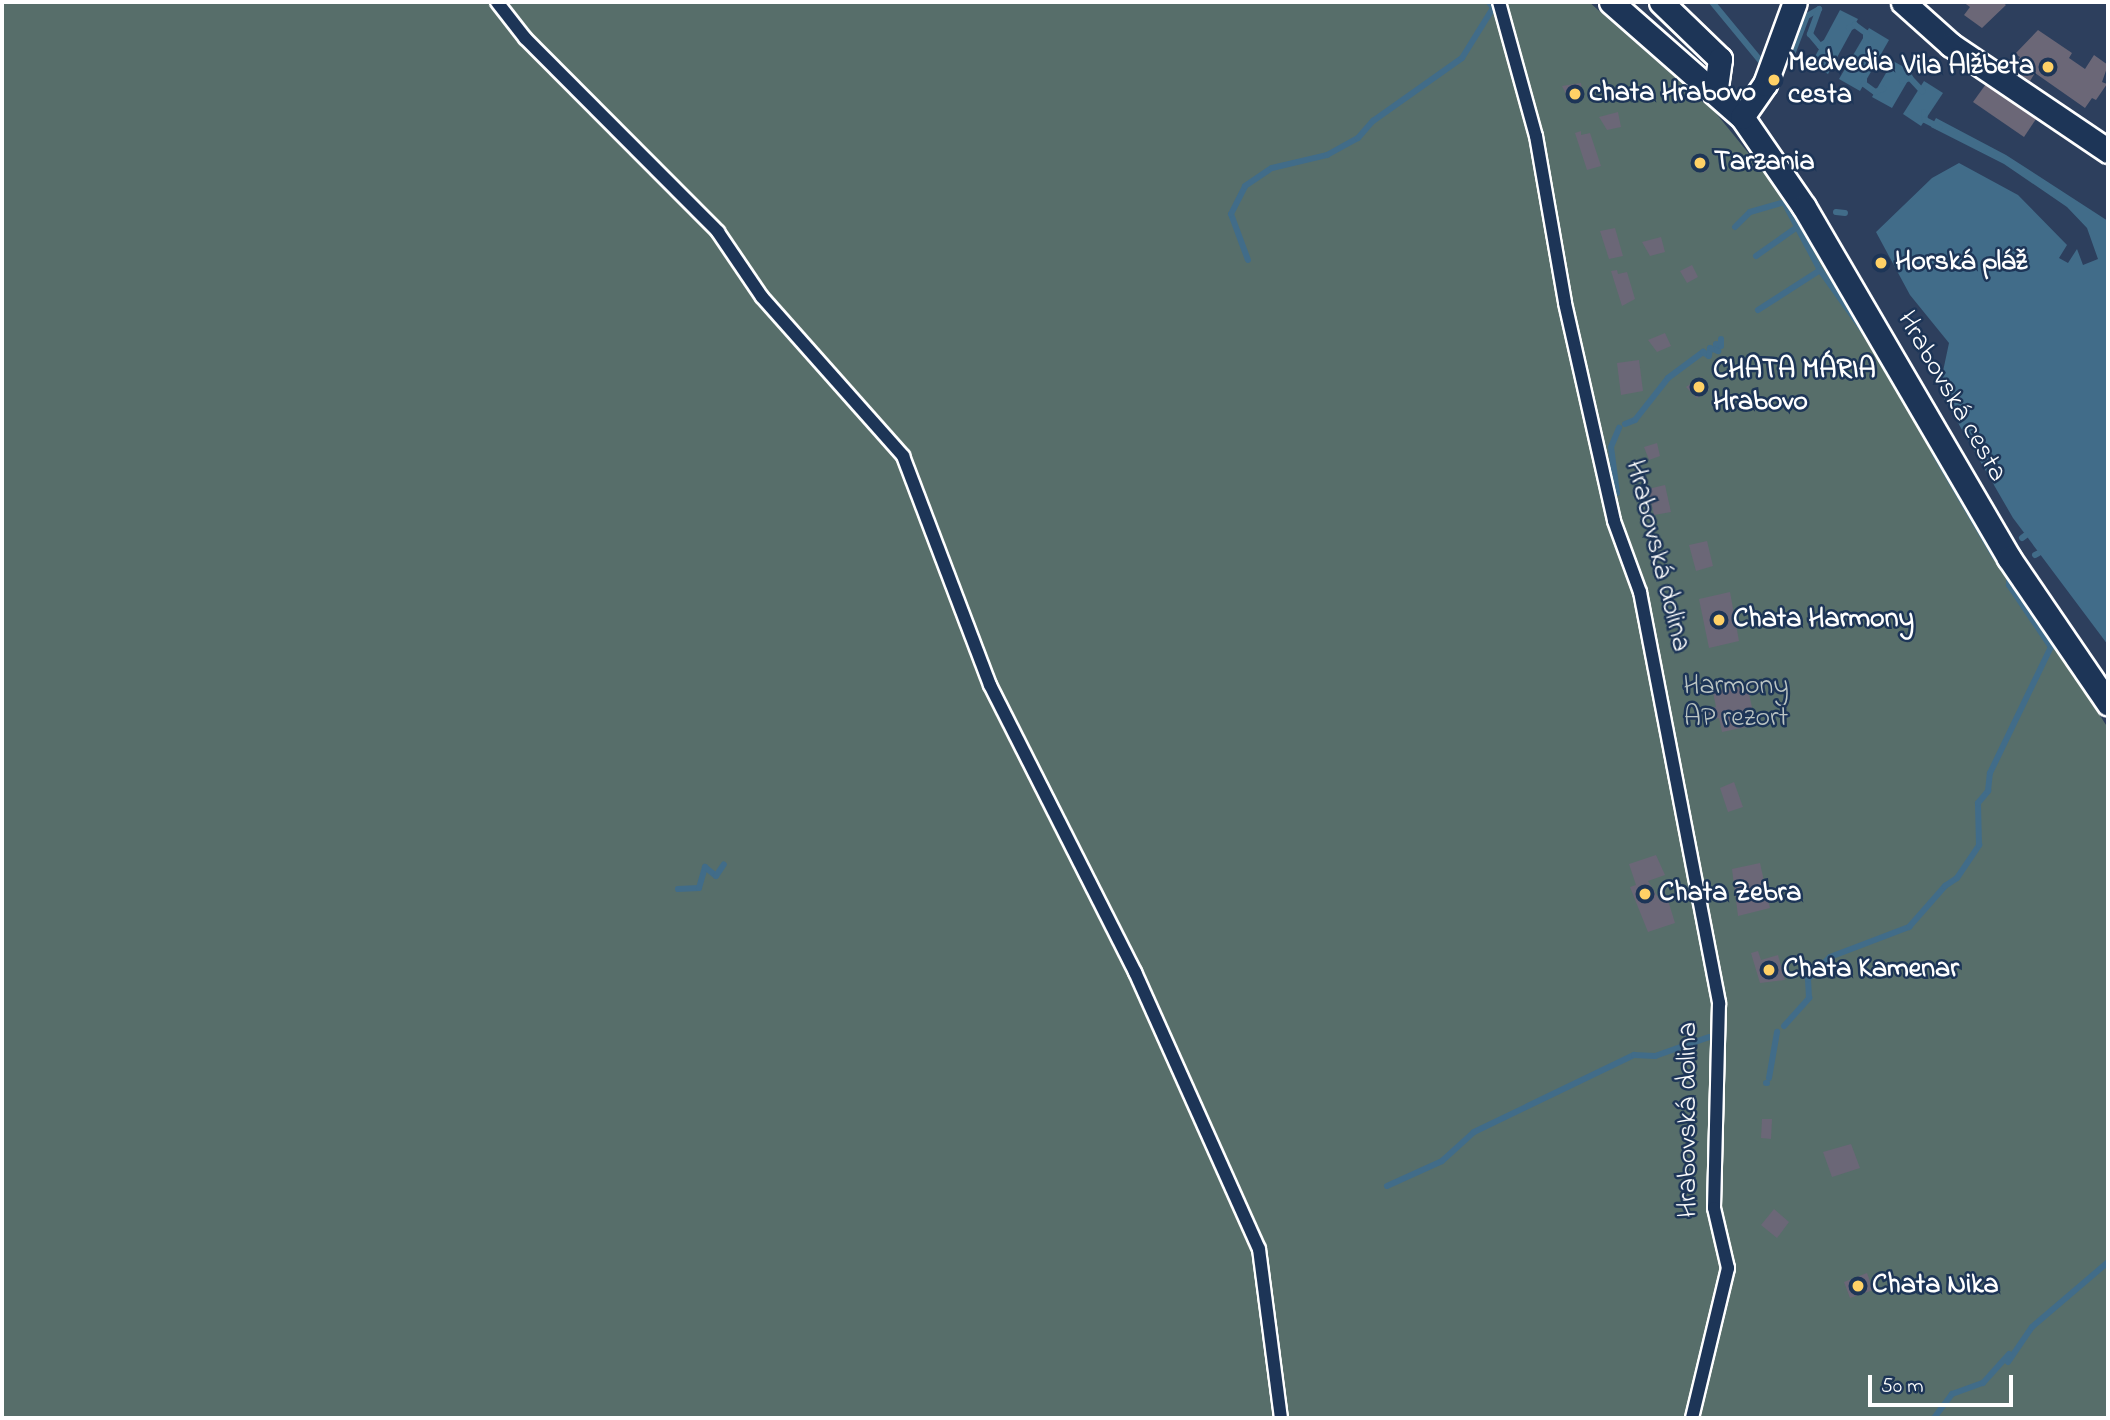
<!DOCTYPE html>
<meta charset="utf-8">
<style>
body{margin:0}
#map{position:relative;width:2110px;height:1420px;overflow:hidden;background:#2d3f5d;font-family:"Indie Flower",sans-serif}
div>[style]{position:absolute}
.green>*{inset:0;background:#576e6a}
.water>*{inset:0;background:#416c89}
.stream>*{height:6px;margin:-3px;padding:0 3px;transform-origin:3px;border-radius:3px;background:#416c89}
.building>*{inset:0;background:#6b6777}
.roads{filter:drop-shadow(2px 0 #fff) drop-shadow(-2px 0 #fff) drop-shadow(0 2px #fff) drop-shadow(0 -2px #fff)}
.service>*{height:12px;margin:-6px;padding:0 6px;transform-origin:6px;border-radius:6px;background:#1d3557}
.minor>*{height:23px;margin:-11.5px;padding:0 11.5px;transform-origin:11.5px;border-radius:11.5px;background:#1d3557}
.dots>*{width:19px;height:19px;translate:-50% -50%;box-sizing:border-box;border:4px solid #1d3557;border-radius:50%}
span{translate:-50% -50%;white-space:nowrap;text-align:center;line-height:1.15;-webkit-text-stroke:5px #1d3557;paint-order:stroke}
.poi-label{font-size:28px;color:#fff;font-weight:700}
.left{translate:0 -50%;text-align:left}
.right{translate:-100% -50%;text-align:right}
.street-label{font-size:28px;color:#fff}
.park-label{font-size:28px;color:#bcc5c3}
.frame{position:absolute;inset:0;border:4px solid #fff;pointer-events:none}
.scale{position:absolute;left:1868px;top:1375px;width:145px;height:32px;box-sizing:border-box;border:4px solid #fff;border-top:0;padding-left:9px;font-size:21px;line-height:24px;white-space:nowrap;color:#fff;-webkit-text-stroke:5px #1d3557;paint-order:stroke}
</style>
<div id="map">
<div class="green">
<div style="clip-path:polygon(2px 2px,1589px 2px,1715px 112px,1798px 214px,1987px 541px,2108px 728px,2108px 1418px,2px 1418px)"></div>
</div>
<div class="water">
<div style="clip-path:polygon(1840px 10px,1858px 19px,1828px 74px,1811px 64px)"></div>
<div style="clip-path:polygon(1869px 28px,1889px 40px,1860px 91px,1839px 79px)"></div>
<div style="clip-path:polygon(1893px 61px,1913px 72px,1892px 108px,1872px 97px)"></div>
<div style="clip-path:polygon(1924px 81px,1943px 93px,1921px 126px,1903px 114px)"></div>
<div style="clip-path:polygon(1936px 118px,2006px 155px,2108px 221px,2108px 645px,2013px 518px,1939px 390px,1949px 343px,1910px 295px,1876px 232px,1932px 178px,1959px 163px,2018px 195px,2067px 245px,2059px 258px,2068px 263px,2077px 249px,2083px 265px,2098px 259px,2087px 228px,2067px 207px,2004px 164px,1931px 127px)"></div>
</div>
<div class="stream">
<div style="left:1712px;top:2px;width:82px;rotate:50.5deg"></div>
<div style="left:1849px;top:28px;width:7px;rotate:-27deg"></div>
<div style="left:1855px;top:25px;width:14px;rotate:36deg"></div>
<div style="left:1866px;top:33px;width:7px;rotate:90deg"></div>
<div style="left:1793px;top:52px;width:39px;rotate:-69deg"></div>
<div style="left:1807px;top:16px;width:14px;rotate:-30deg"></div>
<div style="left:1819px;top:9px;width:27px;rotate:110deg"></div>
<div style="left:1810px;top:34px;width:16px;rotate:50deg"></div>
<div style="left:1820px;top:46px;width:6px;rotate:-31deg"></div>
<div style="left:1864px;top:79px;width:5px;rotate:90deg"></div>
<div style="left:1864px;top:84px;width:14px;rotate:36deg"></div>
<div style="left:1875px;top:92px;width:9px;rotate:-21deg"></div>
<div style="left:1902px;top:81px;width:9px;rotate:-21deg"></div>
<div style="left:1910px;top:78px;width:18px;rotate:47deg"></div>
<div style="left:1924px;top:112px;width:8px;rotate:83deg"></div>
<div style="left:1925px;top:120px;width:16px;rotate:27deg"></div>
<div style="left:1836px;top:212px;width:9px;rotate:6deg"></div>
<div style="left:1735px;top:227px;width:21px;rotate:-45deg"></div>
<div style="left:1750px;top:212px;width:35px;rotate:-16deg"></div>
<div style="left:1784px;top:202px;width:77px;rotate:62.1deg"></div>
<div style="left:1820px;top:270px;width:81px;rotate:54.5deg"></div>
<div style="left:1756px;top:256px;width:54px;rotate:-35.2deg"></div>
<div style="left:1248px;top:260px;width:49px;rotate:-110.3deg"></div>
<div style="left:1231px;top:214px;width:31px;rotate:-63deg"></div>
<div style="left:1245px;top:186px;width:32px;rotate:-34deg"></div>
<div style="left:1272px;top:168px;width:57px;rotate:-13.3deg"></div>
<div style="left:1327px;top:155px;width:35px;rotate:-29deg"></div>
<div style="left:1358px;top:138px;width:23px;rotate:-49deg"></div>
<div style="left:1373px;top:121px;width:109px;rotate:-35.3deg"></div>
<div style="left:1462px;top:58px;width:59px;rotate:-58.2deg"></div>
<div style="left:1493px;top:8px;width:7px;rotate:-124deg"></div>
<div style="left:1758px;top:310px;width:74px;rotate:-32.8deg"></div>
<div style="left:1625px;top:424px;width:11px;rotate:-22deg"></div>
<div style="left:1635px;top:420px;width:53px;rotate:-51.8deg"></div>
<div style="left:1668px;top:378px;width:44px;rotate:-36.6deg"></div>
<div style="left:1703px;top:352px;width:7px;rotate:34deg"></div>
<div style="left:1709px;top:356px;width:8px;rotate:-83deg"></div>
<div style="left:1710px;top:348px;width:9px;rotate:21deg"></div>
<div style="left:1718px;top:351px;width:7px;rotate:-106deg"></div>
<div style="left:1716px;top:344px;width:5px;rotate:22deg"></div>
<div style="left:1721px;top:346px;width:7px;rotate:-90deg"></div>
<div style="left:1935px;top:454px;width:119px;rotate:59.8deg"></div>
<div style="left:1617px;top:493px;width:46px;rotate:-97.4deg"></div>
<div style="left:1611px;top:447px;width:21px;rotate:-67deg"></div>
<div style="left:2022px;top:538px;width:5px;rotate:-37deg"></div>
<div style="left:2035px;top:555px;width:4px;rotate:-27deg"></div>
<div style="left:678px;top:889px;width:21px;rotate:-3deg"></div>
<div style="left:699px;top:888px;width:22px;rotate:-74deg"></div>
<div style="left:705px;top:867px;width:14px;rotate:39deg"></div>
<div style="left:716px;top:876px;width:14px;rotate:-56deg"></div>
<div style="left:1784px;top:1026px;width:38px;rotate:-48deg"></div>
<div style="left:1809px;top:998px;width:19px;rotate:-93deg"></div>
<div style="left:1808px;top:979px;width:31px;rotate:-45deg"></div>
<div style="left:1830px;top:957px;width:85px;rotate:-20.8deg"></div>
<div style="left:1909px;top:927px;width:55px;rotate:-48.7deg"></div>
<div style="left:1945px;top:886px;width:14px;rotate:-34deg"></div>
<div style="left:1957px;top:878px;width:40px;rotate:-56deg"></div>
<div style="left:1979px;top:845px;width:42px;rotate:-91.4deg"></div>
<div style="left:1978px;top:803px;width:16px;rotate:-50deg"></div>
<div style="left:1988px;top:791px;width:18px;rotate:-84deg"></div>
<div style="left:1990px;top:773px;width:140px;rotate:-64.2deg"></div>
<div style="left:2051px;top:647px;width:75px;rotate:-124.1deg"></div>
<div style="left:2009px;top:585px;width:8px;rotate:-90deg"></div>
<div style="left:1769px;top:1078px;width:47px;rotate:-80.1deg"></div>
<div style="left:1766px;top:1083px;width:1px"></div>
<div style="left:1387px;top:1186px;width:60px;rotate:-24.4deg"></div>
<div style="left:1442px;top:1161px;width:43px;rotate:-42.2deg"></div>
<div style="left:1474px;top:1132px;width:178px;rotate:-25.7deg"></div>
<div style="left:1634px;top:1055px;width:21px;rotate:3deg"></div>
<div style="left:1655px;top:1056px;width:57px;rotate:-19.4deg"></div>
<div style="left:2008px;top:1362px;width:42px;rotate:-55.6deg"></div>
<div style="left:2032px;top:1327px;width:100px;rotate:-40.5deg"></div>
<div style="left:1934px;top:1418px;width:30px;rotate:-53deg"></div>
<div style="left:1952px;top:1394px;width:33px;rotate:-20deg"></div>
<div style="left:1983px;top:1383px;width:39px;rotate:-48deg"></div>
</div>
<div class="building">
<div style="clip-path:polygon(1963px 2px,2002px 2px,2006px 5px,1982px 28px,1964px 15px,1970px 7px)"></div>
<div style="clip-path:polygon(2038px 30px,2072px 53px,2069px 58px,2085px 69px,2094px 55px,2108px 65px,2102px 82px,2107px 84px,2096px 100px,2092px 98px,2085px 108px,2035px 73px,2030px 81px,2012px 69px,2020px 57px,2015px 54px)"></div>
<div style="clip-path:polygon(1581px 83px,1583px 98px,1569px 100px,1562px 86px)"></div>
<div style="clip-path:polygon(1986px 84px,2036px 119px,2024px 137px,1973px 102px)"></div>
<div style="clip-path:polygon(1618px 112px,1621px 127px,1607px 130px,1599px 117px)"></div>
<div style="clip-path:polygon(1581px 131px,1581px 135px,1590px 133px,1601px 166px,1587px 170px,1575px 133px)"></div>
<div style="clip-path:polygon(1696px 155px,1709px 168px,1703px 173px,1690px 161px)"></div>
<div style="clip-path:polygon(1615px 228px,1623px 256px,1609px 259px,1600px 231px)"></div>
<div style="clip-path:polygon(1661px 237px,1665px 252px,1650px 256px,1642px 242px)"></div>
<div style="clip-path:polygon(1692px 265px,1698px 277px,1687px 283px,1680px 271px)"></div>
<div style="clip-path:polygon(1617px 270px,1618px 274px,1627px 272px,1635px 299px,1622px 306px,1611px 271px)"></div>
<div style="clip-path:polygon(1665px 333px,1671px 346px,1657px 352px,1648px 340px)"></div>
<div style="clip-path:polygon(1639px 360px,1643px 391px,1621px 395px,1617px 363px)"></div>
<div style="clip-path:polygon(1701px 377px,1709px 390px,1697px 398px,1686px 387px)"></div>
<div style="clip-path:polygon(1657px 443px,1660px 456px,1649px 460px,1644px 447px)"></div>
<div style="clip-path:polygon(1665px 485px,1671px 512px,1654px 515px,1648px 489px)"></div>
<div style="clip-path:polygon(1707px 541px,1713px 566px,1696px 571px,1689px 545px)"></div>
<div style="clip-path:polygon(1730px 592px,1739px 641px,1709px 648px,1699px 599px)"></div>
<div style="clip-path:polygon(1747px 685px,1756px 725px,1722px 732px,1719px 718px,1710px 720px,1708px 709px,1716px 707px,1713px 692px)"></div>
<div style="clip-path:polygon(1734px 782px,1743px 807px,1728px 812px,1720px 788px)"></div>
<div style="clip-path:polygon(1656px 855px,1665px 875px,1648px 881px,1659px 899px,1667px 897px,1675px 923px,1648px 932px,1630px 887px,1636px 885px,1629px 864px)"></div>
<div style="clip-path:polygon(1760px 863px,1770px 908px,1738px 916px,1732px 869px)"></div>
<div style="clip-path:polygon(1758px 951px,1761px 960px,1778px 955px,1785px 980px,1760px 983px,1751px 953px)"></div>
<div style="clip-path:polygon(1762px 1119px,1772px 1119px,1771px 1139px,1761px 1138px)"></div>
<div style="clip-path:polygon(1851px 1144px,1860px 1168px,1832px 1177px,1823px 1152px)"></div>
<div style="clip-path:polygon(1774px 1209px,1789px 1222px,1777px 1238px,1761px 1225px)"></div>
<div style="clip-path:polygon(1867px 1273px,1873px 1290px,1850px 1298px,1844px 1282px)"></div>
</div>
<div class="roads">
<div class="service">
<div style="left:497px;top:2px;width:46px;rotate:52.1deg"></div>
<div style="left:525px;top:38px;width:274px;rotate:45.1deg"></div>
<div style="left:718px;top:232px;width:78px;rotate:55.9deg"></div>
<div style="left:762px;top:297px;width:213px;rotate:48.4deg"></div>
<div style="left:903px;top:456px;width:245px;rotate:69.2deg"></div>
<div style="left:990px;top:685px;width:322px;rotate:63.2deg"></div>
<div style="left:1135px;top:972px;width:303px;rotate:65.9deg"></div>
<div style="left:1259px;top:1249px;width:170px;rotate:82.6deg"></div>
<div style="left:1499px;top:2px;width:139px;rotate:74.6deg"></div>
<div style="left:1536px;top:136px;width:169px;rotate:80.1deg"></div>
<div style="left:1565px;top:303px;width:223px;rotate:77.3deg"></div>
<div style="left:1614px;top:521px;width:76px;rotate:69.9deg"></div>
<div style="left:1640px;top:592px;width:419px;rotate:79.1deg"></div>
<div style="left:1719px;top:1003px;width:205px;rotate:91.4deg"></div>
<div style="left:1714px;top:1208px;width:62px;rotate:76.9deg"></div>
<div style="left:1728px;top:1268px;width:154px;rotate:103.5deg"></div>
</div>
<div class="minor">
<div style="left:1611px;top:2px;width:174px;rotate:41.3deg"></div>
<div style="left:1742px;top:117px;width:109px;rotate:55.4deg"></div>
<div style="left:1804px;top:207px;width:406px;rotate:59.7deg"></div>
<div style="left:2009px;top:558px;width:176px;rotate:55.7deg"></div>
<div style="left:1661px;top:2px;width:82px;rotate:44deg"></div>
<div style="left:1720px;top:59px;width:30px;rotate:98deg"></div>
<div style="left:1903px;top:2px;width:64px;rotate:41.9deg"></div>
<div style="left:1951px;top:45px;width:189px;rotate:34deg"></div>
<div style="left:1742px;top:117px;width:40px;rotate:-55.1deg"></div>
<div style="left:1765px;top:84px;width:87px;rotate:-69.9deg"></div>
</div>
</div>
<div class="dots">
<div style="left:2048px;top:67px;background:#ffd166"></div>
<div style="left:1774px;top:80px;background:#ffd166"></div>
<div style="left:1575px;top:94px;background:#ffd166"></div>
<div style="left:1700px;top:163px;background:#ffd166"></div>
<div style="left:1881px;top:263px;background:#ffd166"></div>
<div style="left:1699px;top:387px;background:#ffd166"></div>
<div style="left:1719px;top:620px;background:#ffd166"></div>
<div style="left:1645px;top:894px;background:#ffd166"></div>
<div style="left:1769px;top:970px;background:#ffd166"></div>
<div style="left:1858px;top:1286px;background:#ffd166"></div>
</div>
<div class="poi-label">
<span class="left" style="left:1788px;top:80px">Medvedia<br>cesta</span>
<span class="right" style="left:2034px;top:67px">Vila Alžbeta</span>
<span class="left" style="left:1589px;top:94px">chata Hrabovo</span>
<span class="left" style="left:1714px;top:163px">Tarzania</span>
<span class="left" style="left:1895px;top:263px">Horská pláž</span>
<span class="left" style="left:1713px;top:387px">CHATA MÁRIA<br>Hrabovo</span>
<span class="left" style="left:1733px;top:620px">Chata Harmony</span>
<span class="left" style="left:1659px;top:894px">Chata Zebra</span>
<span class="left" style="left:1783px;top:970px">Chata Kamenar</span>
<span class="left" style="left:1872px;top:1286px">Chata Nika</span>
</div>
<div class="street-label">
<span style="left:1951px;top:397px;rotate:60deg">Hrabovská cesta</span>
<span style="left:1657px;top:556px;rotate:76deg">Hrabovská dolina</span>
<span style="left:1689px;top:1120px;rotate:-90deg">Hrabovská dolina</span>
</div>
<div class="park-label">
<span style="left:1736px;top:703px">Harmony<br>AP rezort</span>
</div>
<div class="frame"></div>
<div class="scale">50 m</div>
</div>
